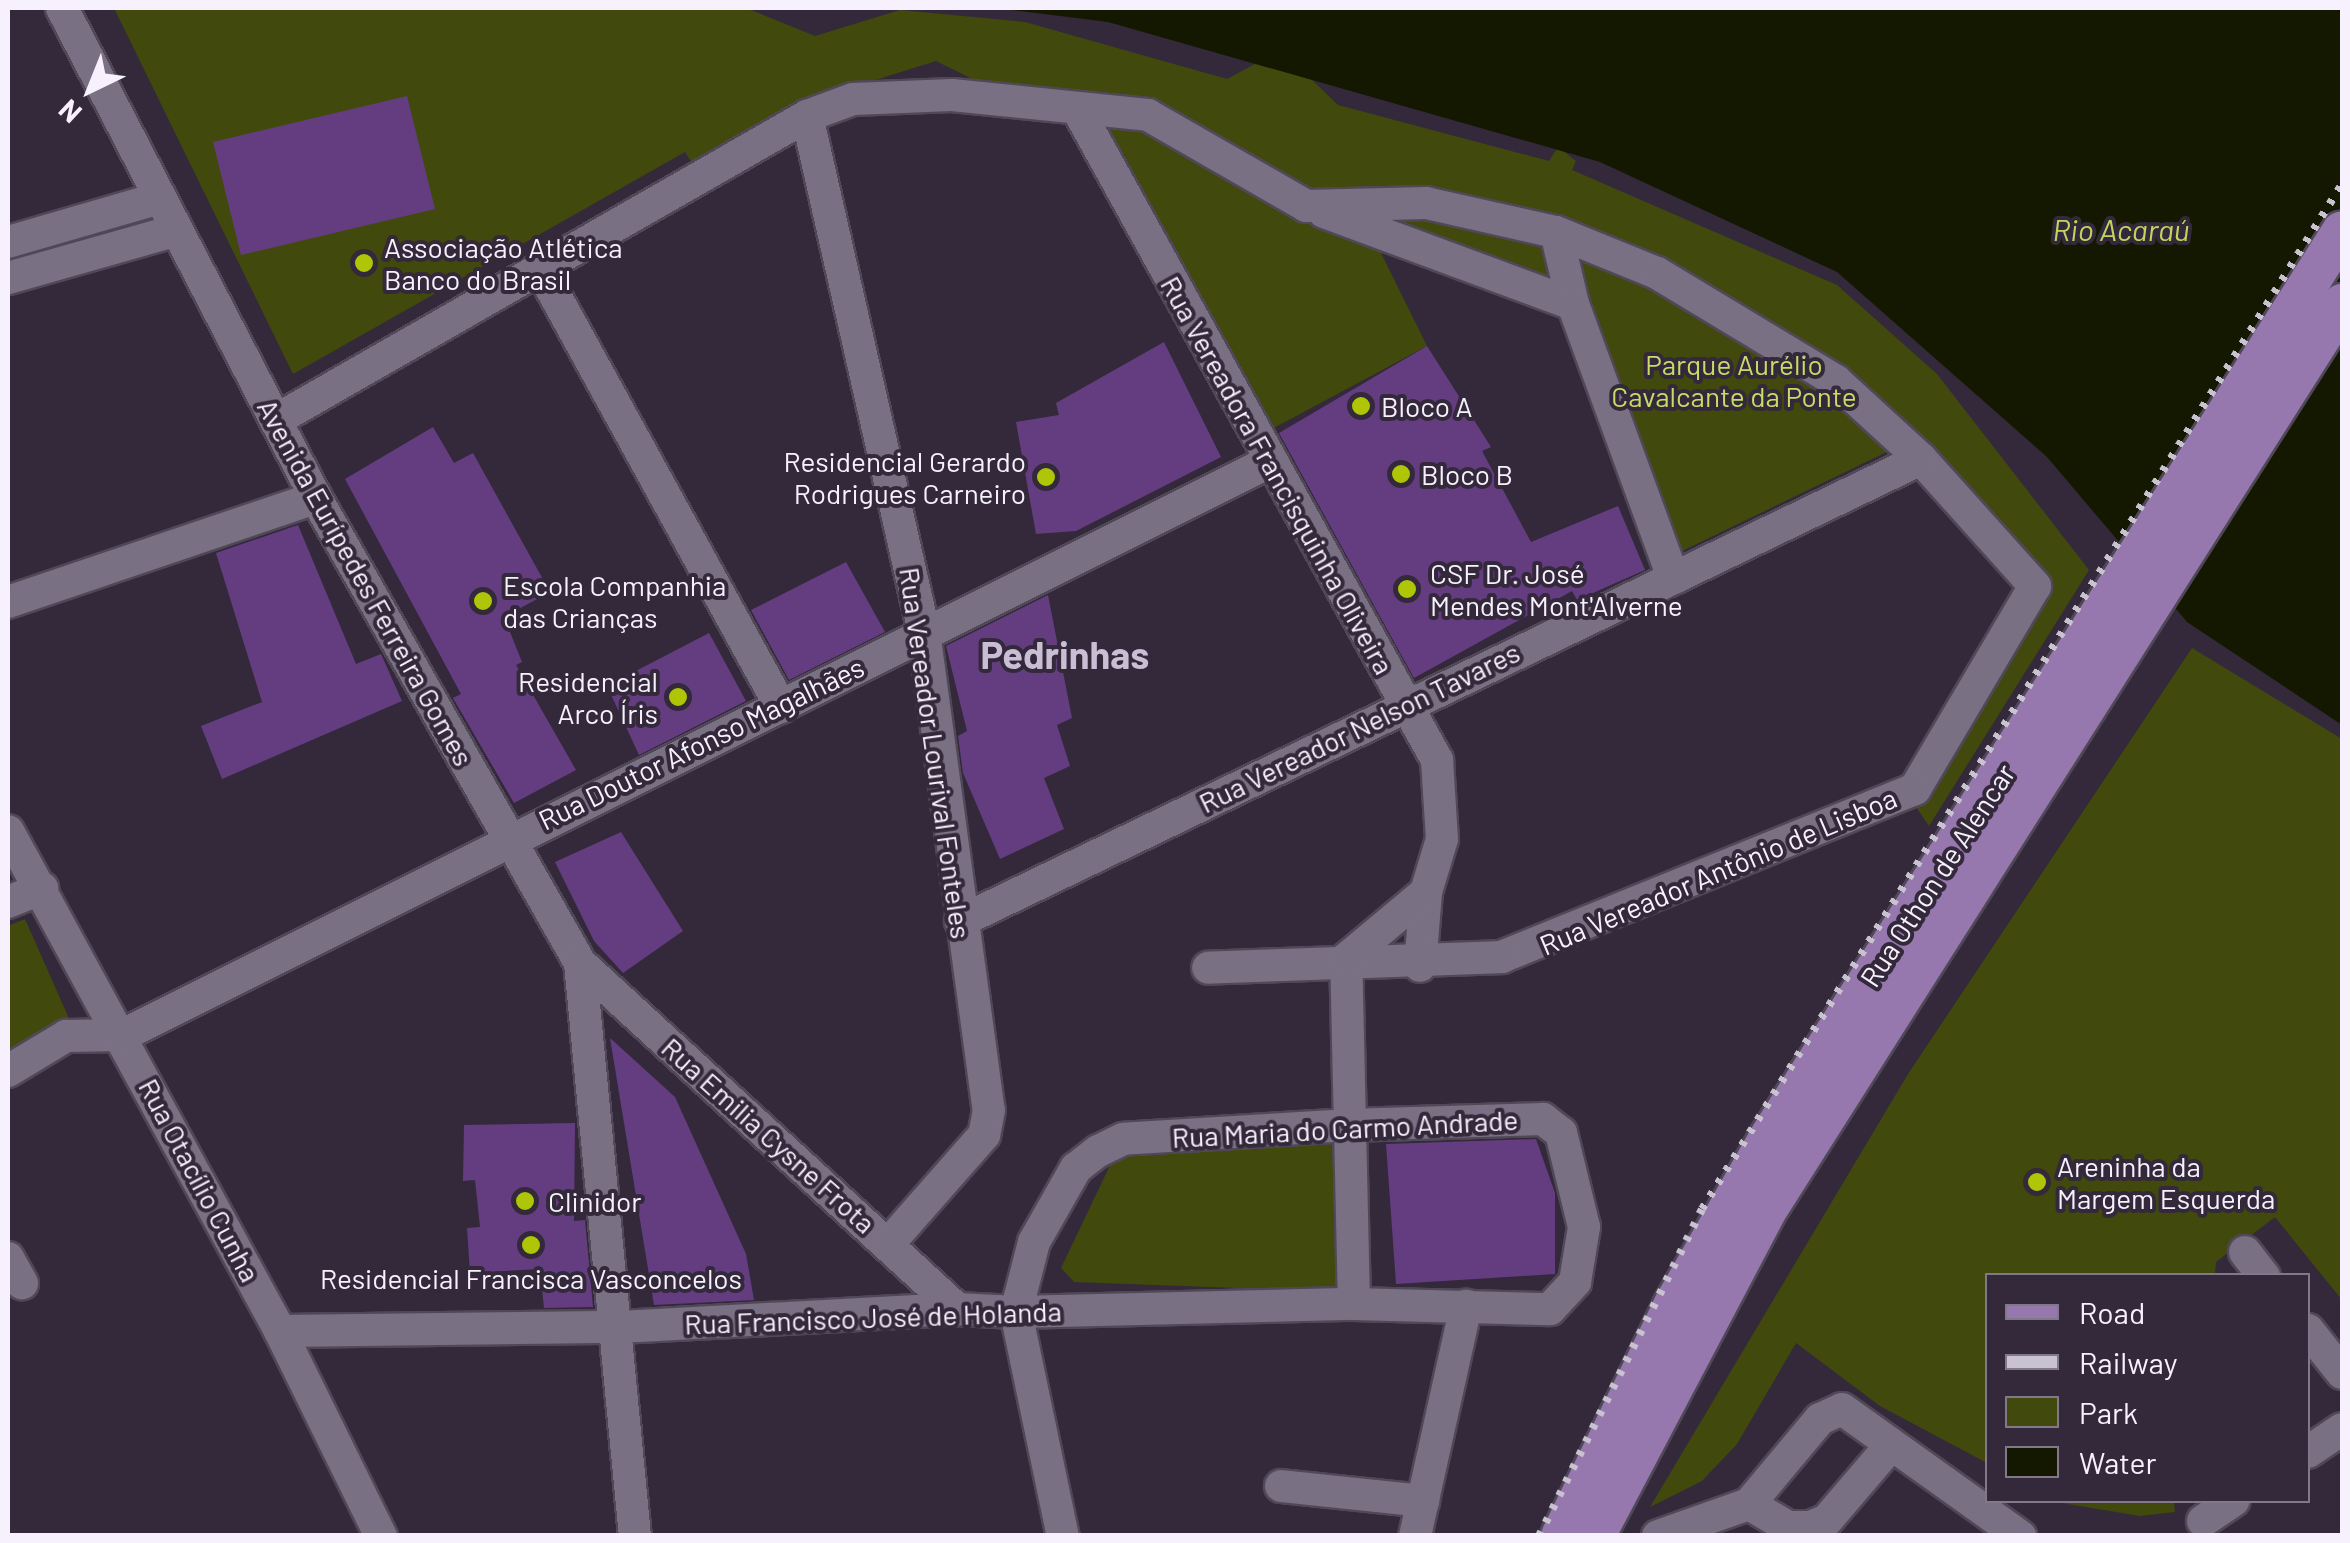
<!DOCTYPE html>
<meta charset="utf-8">
<style>
body{margin:0}
#map{position:relative;width:2350px;height:1543px;overflow:hidden;background:#33293b;font-family:Barlow,sans-serif}
div>[style]{position:absolute}
.green>*{inset:0;background:#414a0c}
.water>*{inset:0;background:#141800}
.building>*{inset:0;background:#643d81}
.roads{filter:drop-shadow(2px 0 #504857) drop-shadow(-2px 0 #504857) drop-shadow(0 2px #504857) drop-shadow(0 -2px #504857)}
.minor>*{height:32px;margin:-16px;padding:0 16px;transform-origin:16px;border-radius:16px;background:#7a7084}
.major>*{height:40px;margin:-20px;padding:0 20px;transform-origin:20px;border-radius:20px;background:#9678af}
.rail>*{height:8px;margin-top:-4px;transform-origin:0;background:repeating-linear-gradient(90deg,#c9c2d0 0 5px,transparent 0 15px)}
.dots>*{width:28px;height:28px;translate:-50% -50%;box-sizing:border-box;border:5px solid #33293b;border-radius:50%}
span{translate:-50% -50%;white-space:nowrap;text-align:center;line-height:1.15;-webkit-text-stroke:8px #33293b;paint-order:stroke}
.poi-label{font-size:28px;color:#f7f1fd}
.left{translate:0 -50%;text-align:left}
.right{translate:-100% -50%;text-align:right}
.park-label{font-size:28px;color:#c7db65}
.street-label{font-size:28px;color:#f7f1fd}
.water-label{font-size:30px;color:#c1d55e;font-style:italic}
.district-label{font-size:38px;color:#cabed5;font-weight:700}
.frame{position:absolute;inset:0;border:10px solid #f7f1fd;pointer-events:none}
.legend{position:absolute;left:1985px;top:1273px;width:325px;height:230px;box-sizing:border-box;background:#33293b;border:2px solid #817989;margin:0;padding:12px 18px;list-style:none;font-size:30px;color:#f7f1fd}
.legend li{display:flex;align-items:center;gap:20px;height:50px}
.legend b{width:50px;border:2px solid #817989}
.north{position:absolute;left:40px;top:40px;width:100px;height:100px;-webkit-text-stroke:8px #33293b;paint-order:stroke;rotate:223deg;font-size:28px;font-weight:700;line-height:40px;text-align:center;color:#f7f1fd}
.north::after{content:'';display:block;margin:auto;width:35px;height:45px;background:#f7f1fd;clip-path:polygon(50% 0,100% 100%,50% 72%,0 100%)}
</style>
<div id="map">
<div class="green">
<div style="clip-path:polygon(114px 8px,746px 8px,815px 36px,900px 10px,1025px 22px,1227px 79px,1281px 50px,1338px 105px,1549px 161px,1558px 147px,1576px 161px,1572px 170px,1837px 285px,1937px 374px,2089px 570px,1929px 826px,1912px 801px,2044px 597px,1895px 448px,1678px 553px,1534px 270px,1404px 223px,1381px 253px,1427px 346px,1268px 431px,1124px 154px,936px 61px,802px 103px,694px 166px,685px 152px,293px 374px)"></div>
<div style="clip-path:polygon(2192px 648px,2342px 739px,2342px 1300px,2275px 1217px,2216px 1262px,2215px 1275px,1988px 1276px,1987px 1463px,1880px 1406px,1796px 1343px,1737px 1444px,1702px 1481px,1650px 1507px,1908px 1074px)"></div>
<div style="clip-path:polygon(25px 919px,71px 1023px,8px 1058px,8px 926px)"></div>
<div style="clip-path:polygon(1334px 1137px,1343px 1292px,1074px 1282px,1061px 1268px,1114px 1157px)"></div>
<div style="clip-path:polygon(2050px 1501px,2174px 1501px,2175px 1512px,2140px 1516px)"></div>
</div>
<div class="water">
<div style="clip-path:polygon(995px 8px,2342px 8px,2342px 725px,2187px 622px,2047px 457px,1837px 272px,1600px 162px,1108px 22px)"></div>
</div>
<div class="building">
<div style="clip-path:polygon(407px 96px,435px 209px,241px 255px,213px 142px)"></div>
<div style="clip-path:polygon(1164px 342px,1221px 457px,1076px 531px,1036px 534px,1016px 422px,1059px 415px,1056px 403px)"></div>
<div style="clip-path:polygon(1427px 346px,1491px 447px,1482px 451px,1531px 542px,1618px 506px,1645px 570px,1577px 600px,1572px 591px,1414px 678px,1279px 433px)"></div>
<div style="clip-path:polygon(433px 427px,454px 463px,473px 453px,550px 592px,504px 617px,522px 662px,516px 665px,576px 770px,514px 803px,453px 698px,461px 694px,345px 479px)"></div>
<div style="clip-path:polygon(298px 525px,356px 664px,381px 654px,402px 701px,222px 779px,201px 726px,262px 702px,216px 553px)"></div>
<div style="clip-path:polygon(846px 562px,885px 632px,789px 680px,751px 610px)"></div>
<div style="clip-path:polygon(1048px 595px,1072px 718px,1057px 725px,1070px 766px,1044px 778px,1064px 829px,1000px 859px,963px 773px,958px 736px,967px 731px,946px 646px)"></div>
<div style="clip-path:polygon(709px 633px,746px 701px,639px 755px,607px 686px)"></div>
<div style="clip-path:polygon(621px 832px,683px 931px,623px 973px,594px 941px,555px 862px)"></div>
<div style="clip-path:polygon(610px 1038px,675px 1097px,746px 1254px,754px 1300px,654px 1305px)"></div>
<div style="clip-path:polygon(575px 1123px,574px 1221px,585px 1220px,593px 1307px,544px 1308px,540px 1269px,470px 1273px,467px 1228px,480px 1227px,475px 1180px,463px 1181px,464px 1125px)"></div>
<div style="clip-path:polygon(1536px 1139px,1555px 1193px,1555px 1274px,1396px 1284px,1386px 1144px)"></div>
</div>
<div class="roads">
<div class="minor">
<div style="left:62px;top:8px;width:552px;rotate:62.6deg"></div>
<div style="left:316px;top:498px;width:535px;rotate:60.41deg"></div>
<div style="left:580px;top:963px;width:512px;rotate:42.54deg"></div>
<div style="left:1078px;top:110px;width:743px;rotate:61.09deg"></div>
<div style="left:1437px;top:760px;width:79px;rotate:86.4deg"></div>
<div style="left:1442px;top:839px;width:55px;rotate:106.8deg"></div>
<div style="left:1426px;top:892px;width:74px;rotate:94.6deg"></div>
<div style="left:807px;top:116px;width:529px;rotate:77.22deg"></div>
<div style="left:924px;top:632px;width:482px;rotate:82.3deg"></div>
<div style="left:989px;top:1110px;width:25px;rotate:101deg"></div>
<div style="left:984px;top:1135px;width:144px;rotate:131.3deg"></div>
<div style="left:1324px;top:212px;width:265px;rotate:20.3deg"></div>
<div style="left:1556px;top:232px;width:74px;rotate:76.7deg"></div>
<div style="left:1573px;top:304px;width:292px;rotate:69.9deg"></div>
<div style="left:8px;top:242px;width:154px;rotate:-16.2deg"></div>
<div style="left:540px;top:268px;width:501px;rotate:61.23deg"></div>
<div style="left:8px;top:278px;width:173px;rotate:-15.8deg"></div>
<div style="left:276px;top:420px;width:612px;rotate:-29.79deg"></div>
<div style="left:807px;top:116px;width:49px;rotate:-20.3deg"></div>
<div style="left:853px;top:99px;width:99px;rotate:-2.3deg"></div>
<div style="left:952px;top:95px;width:197px;rotate:5.8deg"></div>
<div style="left:1148px;top:115px;width:182px;rotate:29.9deg"></div>
<div style="left:1306px;top:206px;width:120px;rotate:-1.4deg"></div>
<div style="left:1426px;top:203px;width:133px;rotate:12.6deg"></div>
<div style="left:1556px;top:232px;width:109px;rotate:22.1deg"></div>
<div style="left:1657px;top:273px;width:209px;rotate:31.1deg"></div>
<div style="left:1836px;top:381px;width:115px;rotate:42.5deg"></div>
<div style="left:1921px;top:459px;width:171px;rotate:48.1deg"></div>
<div style="left:2035px;top:586px;width:236px;rotate:120.6deg"></div>
<div style="left:1915px;top:789px;width:446px;rotate:157.9deg"></div>
<div style="left:1502px;top:957px;width:294px;rotate:177.9deg"></div>
<div style="left:8px;top:602px;width:325px;rotate:-18.7deg"></div>
<div style="left:8px;top:831px;width:569px;rotate:61.45deg"></div>
<div style="left:280px;top:1331px;width:229px;rotate:63.8deg"></div>
<div style="left:8px;top:902px;width:37px;rotate:-22deg"></div>
<div style="left:961px;top:921px;width:1065px;rotate:-25.7deg"></div>
<div style="left:580px;top:963px;width:576px;rotate:84.52deg"></div>
<div style="left:8px;top:1071px;width:68px;rotate:-31.1deg"></div>
<div style="left:66px;top:1036px;width:57px;rotate:-1deg"></div>
<div style="left:123px;top:1035px;width:1281px;rotate:-26.57deg"></div>
<div style="left:2245px;top:1252px;width:31px;rotate:52deg"></div>
<div style="left:8px;top:1258px;width:29px;rotate:61deg"></div>
<div style="left:1354px;top:1304px;width:345px;rotate:-91.3deg"></div>
<div style="left:1346px;top:959px;width:104px;rotate:-39.9deg"></div>
<div style="left:2308px;top:1330px;width:55px;rotate:51.7deg"></div>
<div style="left:280px;top:1331px;width:340px;rotate:-0.7deg"></div>
<div style="left:620px;top:1327px;width:337px;rotate:-3.1deg"></div>
<div style="left:957px;top:1309px;width:59px;rotate:2.9deg"></div>
<div style="left:1016px;top:1312px;width:338px;rotate:-1.4deg"></div>
<div style="left:1354px;top:1304px;width:196px;rotate:1.5deg"></div>
<div style="left:1550px;top:1309px;width:37px;rotate:-47deg"></div>
<div style="left:1575px;top:1282px;width:56px;rotate:-80.7deg"></div>
<div style="left:1584px;top:1227px;width:97px;rotate:-103.7deg"></div>
<div style="left:1561px;top:1133px;width:23px;rotate:-142deg"></div>
<div style="left:1543px;top:1119px;width:194px;rotate:178.2deg"></div>
<div style="left:1349px;top:1125px;width:226px;rotate:176.5deg"></div>
<div style="left:1123px;top:1139px;width:28px;rotate:154deg"></div>
<div style="left:1098px;top:1151px;width:28px;rotate:142deg"></div>
<div style="left:1076px;top:1168px;width:85px;rotate:119.6deg"></div>
<div style="left:1034px;top:1242px;width:72px;rotate:104.4deg"></div>
<div style="left:1016px;top:1312px;width:229px;rotate:78.2deg"></div>
<div style="left:2308px;top:1452px;width:41px;rotate:-34.1deg"></div>
<div style="left:1281px;top:1486px;width:143px;rotate:6deg"></div>
<div style="left:1749px;top:1504px;width:45px;rotate:30.5deg"></div>
<div style="left:1788px;top:1527px;width:22px"></div>
<div style="left:1810px;top:1527px;width:18px;rotate:-22deg"></div>
<div style="left:1827px;top:1520px;width:99px;rotate:-49.5deg"></div>
<div style="left:2203px;top:1521px;width:37px;rotate:-34deg"></div>
<div style="left:1415px;top:1536px;width:236px;rotate:-77.5deg"></div>
<div style="left:1658px;top:1536px;width:96px;rotate:-19.4deg"></div>
<div style="left:1749px;top:1504px;width:111px;rotate:-50.1deg"></div>
<div style="left:1820px;top:1419px;width:24px;rotate:-24deg"></div>
<div style="left:1842px;top:1409px;width:219px;rotate:35.5deg"></div>
</div>
<div class="major">
<div style="left:1561px;top:1536px;width:256px;rotate:-64deg"></div>
<div style="left:1673px;top:1306px;width:190px;rotate:-60.3deg"></div>
<div style="left:1767px;top:1141px;width:1076px;rotate:-57.71deg"></div>
<div style="left:1595px;top:1536px;width:365px;rotate:-62.2deg"></div>
<div style="left:1765px;top:1213px;width:1077px;rotate:-57.59deg"></div>
</div>
</div>
<div class="rail">
<div style="left:1539px;top:1536px;width:365px;rotate:-63.5deg"></div>
<div style="left:1702px;top:1209px;width:1208px;rotate:-58.02deg"></div>
</div>
<div class="dots">
<div style="left:364px;top:263px;background:#afc507"></div>
<div style="left:1361px;top:406px;background:#afc507"></div>
<div style="left:1401px;top:474px;background:#afc507"></div>
<div style="left:1046px;top:477px;background:#afc507"></div>
<div style="left:1407px;top:589px;background:#afc507"></div>
<div style="left:483px;top:601px;background:#afc507"></div>
<div style="left:678px;top:697px;background:#afc507"></div>
<div style="left:2037px;top:1182px;background:#afc507"></div>
<div style="left:525px;top:1201px;background:#afc507"></div>
<div style="left:531px;top:1245px;background:#afc507"></div>
</div>
<div class="poi-label">
<span class="left" style="left:384px;top:263px">Associação Atlética<br>Banco do Brasil</span>
<span class="left" style="left:1381px;top:406px">Bloco A</span>
<span class="right" style="left:1026px;top:477px">Residencial Gerardo<br>Rodrigues Carneiro</span>
<span class="left" style="left:1421px;top:474px">Bloco B</span>
<span class="left" style="left:1430px;top:589px">CSF Dr. José<br>Mendes Mont'Alverne</span>
<span class="left" style="left:503px;top:601px">Escola Companhia<br>das Crianças</span>
<span class="right" style="left:658px;top:697px">Residencial<br>Arco Íris</span>
<span class="left" style="left:2057px;top:1182px">Areninha da<br>Margem Esquerda</span>
<span class="left" style="left:548px;top:1201px">Clinidor</span>
<span style="left:531px;top:1278px">Residencial Francisca Vasconcelos</span>
</div>
<div class="park-label">
<span style="left:1734px;top:380px">Parque Aurélio<br>Cavalcante da Ponte</span>
</div>
<div class="street-label">
<span style="left:1278px;top:475px;rotate:61deg">Rua Vereadora Francisquinha Oliveira</span>
<span style="left:366px;top:582px;rotate:61deg">Avenida Eurípedes Ferreira Gomes</span>
<span style="left:1359px;top:727px;rotate:-26deg">Rua Vereador Nelson Tavares</span>
<span style="left:701px;top:743px;rotate:-26deg">Rua Doutor Afonso Magalhães</span>
<span style="left:936px;top:753px;rotate:82deg">Rua Vereador Lourival Fonteles</span>
<span style="left:1718px;top:871px;rotate:-23deg">Rua Vereador Antônio de Lisboa</span>
<span style="left:1937px;top:875px;rotate:-57deg">Rua Othon de Alencar</span>
<span style="left:1345px;top:1128px;rotate:-3deg">Rua Maria do Carmo Andrade</span>
<span style="left:769px;top:1135px;rotate:42deg">Rua Emilia Cysne Frota</span>
<span style="left:200px;top:1180px;rotate:62deg">Rua Otacílio Cunha</span>
<span style="left:873px;top:1317px;rotate:-2deg">Rua Francisco José de Holanda</span>
</div>
<div class="water-label">
<span style="left:2121px;top:229px">Rio Acaraú</span>
</div>
<div class="district-label">
<span style="left:1065px;top:655px">Pedrinhas</span>
</div>
<div class="frame"></div>
<ul class="legend">
<li><b style="height:12px;background:#9678af"></b>Road</li>
<li><b style="height:12px;background:#c9c2d0"></b>Railway</li>
<li><b style="height:28px;background:#414a0c"></b>Park</li>
<li><b style="height:28px;background:#141800"></b>Water</li>
</ul>
<div class="north">N</div>
</div>
